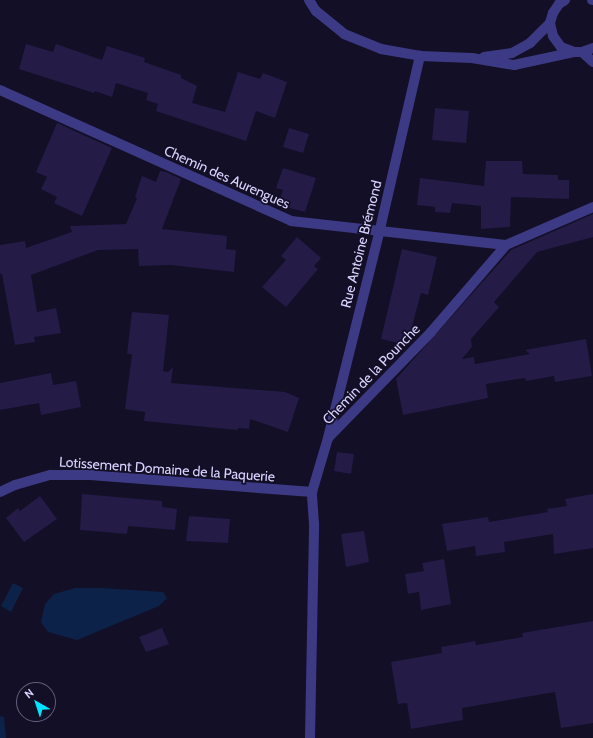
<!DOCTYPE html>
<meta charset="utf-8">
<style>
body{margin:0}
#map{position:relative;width:593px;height:738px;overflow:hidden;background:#130f26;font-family:Cabin,sans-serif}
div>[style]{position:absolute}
.water>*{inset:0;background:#0c2248}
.building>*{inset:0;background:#241b47}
.minor>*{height:10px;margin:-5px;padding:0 5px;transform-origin:5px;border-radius:5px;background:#3d3a85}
span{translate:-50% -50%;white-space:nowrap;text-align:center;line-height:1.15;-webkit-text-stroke:3.5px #130f26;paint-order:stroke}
.street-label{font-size:14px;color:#d9d4ff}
.north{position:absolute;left:16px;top:682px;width:40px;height:40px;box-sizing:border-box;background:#130f26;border:1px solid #625e7d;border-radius:50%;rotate:321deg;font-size:11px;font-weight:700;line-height:16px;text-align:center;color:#d9d4ff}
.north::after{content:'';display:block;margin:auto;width:14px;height:18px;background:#00e5ff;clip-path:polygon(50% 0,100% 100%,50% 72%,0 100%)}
</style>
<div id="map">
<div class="water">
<div style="clip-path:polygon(13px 583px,23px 588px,11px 612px,1px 606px)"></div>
<div style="clip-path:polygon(75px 588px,101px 588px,163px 592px,167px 598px,159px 606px,77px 640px,48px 632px,41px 622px,45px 604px,54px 594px)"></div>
<div style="clip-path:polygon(0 716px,4px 717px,6px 738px,0 738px)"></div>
</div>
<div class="building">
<div style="clip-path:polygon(26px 44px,53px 52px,56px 44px,102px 60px,107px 46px,145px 58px,144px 62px,181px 75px,181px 78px,197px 86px,192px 103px,225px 112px,238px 72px,260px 79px,263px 73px,287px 82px,275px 118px,256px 111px,246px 141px,156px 111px,158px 104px,146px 100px,148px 93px,116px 83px,112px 97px,95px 91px,94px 93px,19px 69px)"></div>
<div style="clip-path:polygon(435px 108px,469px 111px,466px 143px,432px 140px)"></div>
<div style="clip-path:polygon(57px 123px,112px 148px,82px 216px,54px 203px,57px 197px,41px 189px,47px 177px,36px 172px)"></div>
<div style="clip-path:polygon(289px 128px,309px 134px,303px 153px,283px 147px)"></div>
<div style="clip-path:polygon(486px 161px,522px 161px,523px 174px,558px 175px,558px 180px,569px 180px,569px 199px,511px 197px,510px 227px,481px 229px,481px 206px,452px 203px,450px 213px,435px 212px,435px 207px,417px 205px,420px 178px,484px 186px)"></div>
<div style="clip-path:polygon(283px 168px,316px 178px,305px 212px,278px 205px,283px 190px,276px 188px)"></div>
<div style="clip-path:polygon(160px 171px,166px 172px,181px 179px,162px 229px,227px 236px,226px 249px,236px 250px,234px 272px,171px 265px,139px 266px,138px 249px,98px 250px,31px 275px,37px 312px,56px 308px,61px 333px,34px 337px,35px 342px,15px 345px,2px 274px,0 274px,0 245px,25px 241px,26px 248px,72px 232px,70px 226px,126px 224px,137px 198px,135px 197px,142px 176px,156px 182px)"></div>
<div style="clip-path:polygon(593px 214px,593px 237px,537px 252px,494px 302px,499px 307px,471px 339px,472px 347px,462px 359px,474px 357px,475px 364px,530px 354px,525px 350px,586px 339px,592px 376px,555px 382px,554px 376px,526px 381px,525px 378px,486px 384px,488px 398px,403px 415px,396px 379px,511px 250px)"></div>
<div style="clip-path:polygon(297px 237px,321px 258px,314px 266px,318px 269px,286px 307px,262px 287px,286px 260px,281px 256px)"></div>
<div style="clip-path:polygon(402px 249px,437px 257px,428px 295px,421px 293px,407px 345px,381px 339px)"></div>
<div style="clip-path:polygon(132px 312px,169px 315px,163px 371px,168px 372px,173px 367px,171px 383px,285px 392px,299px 398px,288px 432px,250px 419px,249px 429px,238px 428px,238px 430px,144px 421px,145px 412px,125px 409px,132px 354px,127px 354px)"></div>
<div style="clip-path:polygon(51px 373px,53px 385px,76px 381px,81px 407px,41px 415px,39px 403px,0 410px,0 383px)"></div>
<div style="clip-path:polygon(337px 452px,354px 454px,351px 474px,334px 471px)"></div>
<div style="clip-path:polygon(82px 494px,162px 501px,162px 507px,177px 509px,175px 530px,128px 526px,127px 534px,80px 530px)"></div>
<div style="clip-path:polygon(593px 494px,593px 548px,554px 554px,553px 534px,504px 542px,505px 552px,476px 556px,475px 546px,447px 551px,442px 524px,488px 517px,489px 522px,548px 512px,547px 509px,567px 506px,565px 499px)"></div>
<div style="clip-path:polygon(40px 496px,57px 519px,24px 542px,6px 518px,18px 508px,20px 511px)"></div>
<div style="clip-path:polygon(189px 516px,230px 519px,228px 543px,186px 541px)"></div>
<div style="clip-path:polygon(364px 531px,369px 562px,346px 567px,341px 534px)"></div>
<div style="clip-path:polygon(444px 559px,451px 604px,421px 610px,419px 592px,408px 594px,405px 574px,424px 571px,422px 563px)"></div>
<div style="clip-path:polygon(593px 621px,593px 723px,561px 728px,555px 692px,462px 708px,463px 720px,411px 729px,407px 703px,398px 704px,391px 662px,442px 653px,441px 647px,475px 641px,476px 645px,523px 637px,522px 633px)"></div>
<div style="clip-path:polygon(162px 628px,169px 644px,146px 652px,139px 637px)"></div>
</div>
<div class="minor">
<div style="left:309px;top:0;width:13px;rotate:58deg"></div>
<div style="left:316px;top:11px;width:36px;rotate:39deg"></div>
<div style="left:344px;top:34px;width:40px;rotate:22deg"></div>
<div style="left:381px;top:49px;width:40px;rotate:10deg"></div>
<div style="left:420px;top:56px;width:52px;rotate:2.2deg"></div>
<div style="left:472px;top:58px;width:43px;rotate:9.5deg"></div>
<div style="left:514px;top:65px;width:61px;rotate:-12.2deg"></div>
<div style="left:565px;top:0;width:7px;rotate:146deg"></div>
<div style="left:559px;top:4px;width:11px;rotate:124deg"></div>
<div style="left:553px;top:13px;width:10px;rotate:107deg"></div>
<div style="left:550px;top:23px;width:13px;rotate:77deg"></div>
<div style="left:553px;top:36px;width:14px;rotate:54deg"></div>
<div style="left:561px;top:47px;width:14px;rotate:21deg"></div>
<div style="left:574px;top:52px;width:8px"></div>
<div style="left:582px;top:52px;width:12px;rotate:-20deg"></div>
<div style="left:592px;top:0;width:1px"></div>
<div style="left:582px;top:52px;width:15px;rotate:42deg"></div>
<div style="left:484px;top:57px;width:28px;rotate:-8deg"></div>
<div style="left:512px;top:53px;width:21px;rotate:-29deg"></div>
<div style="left:530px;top:43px;width:28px;rotate:-45deg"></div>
<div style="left:0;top:90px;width:319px;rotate:24.2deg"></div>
<div style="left:291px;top:221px;width:216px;rotate:6.4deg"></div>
<div style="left:506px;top:245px;width:95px;rotate:-23.6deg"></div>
<div style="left:328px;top:438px;width:215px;rotate:-76deg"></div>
<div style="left:380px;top:229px;width:178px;rotate:-77deg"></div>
<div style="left:0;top:492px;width:17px;rotate:-25deg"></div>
<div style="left:15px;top:485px;width:37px;rotate:-16deg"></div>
<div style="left:51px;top:475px;width:39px"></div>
<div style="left:90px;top:475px;width:223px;rotate:4.4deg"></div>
<div style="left:310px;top:738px;width:214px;rotate:-88.9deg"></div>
<div style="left:314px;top:524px;width:32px;rotate:-94deg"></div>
<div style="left:312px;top:492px;width:56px;rotate:-73.5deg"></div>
<div style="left:328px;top:438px;width:148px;rotate:-45.8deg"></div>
<div style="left:431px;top:332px;width:115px;rotate:-49.2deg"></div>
</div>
<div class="street-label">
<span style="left:227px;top:177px;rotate:24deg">Chemin des Aurengues</span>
<span style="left:361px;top:244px;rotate:-76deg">Rue Antoine Brémond</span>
<span style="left:371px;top:374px;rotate:-46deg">Chemin de la Pounche</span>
<span style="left:167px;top:469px;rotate:4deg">Lotissement Domaine de la Paquerie</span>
</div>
<div class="north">N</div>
</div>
